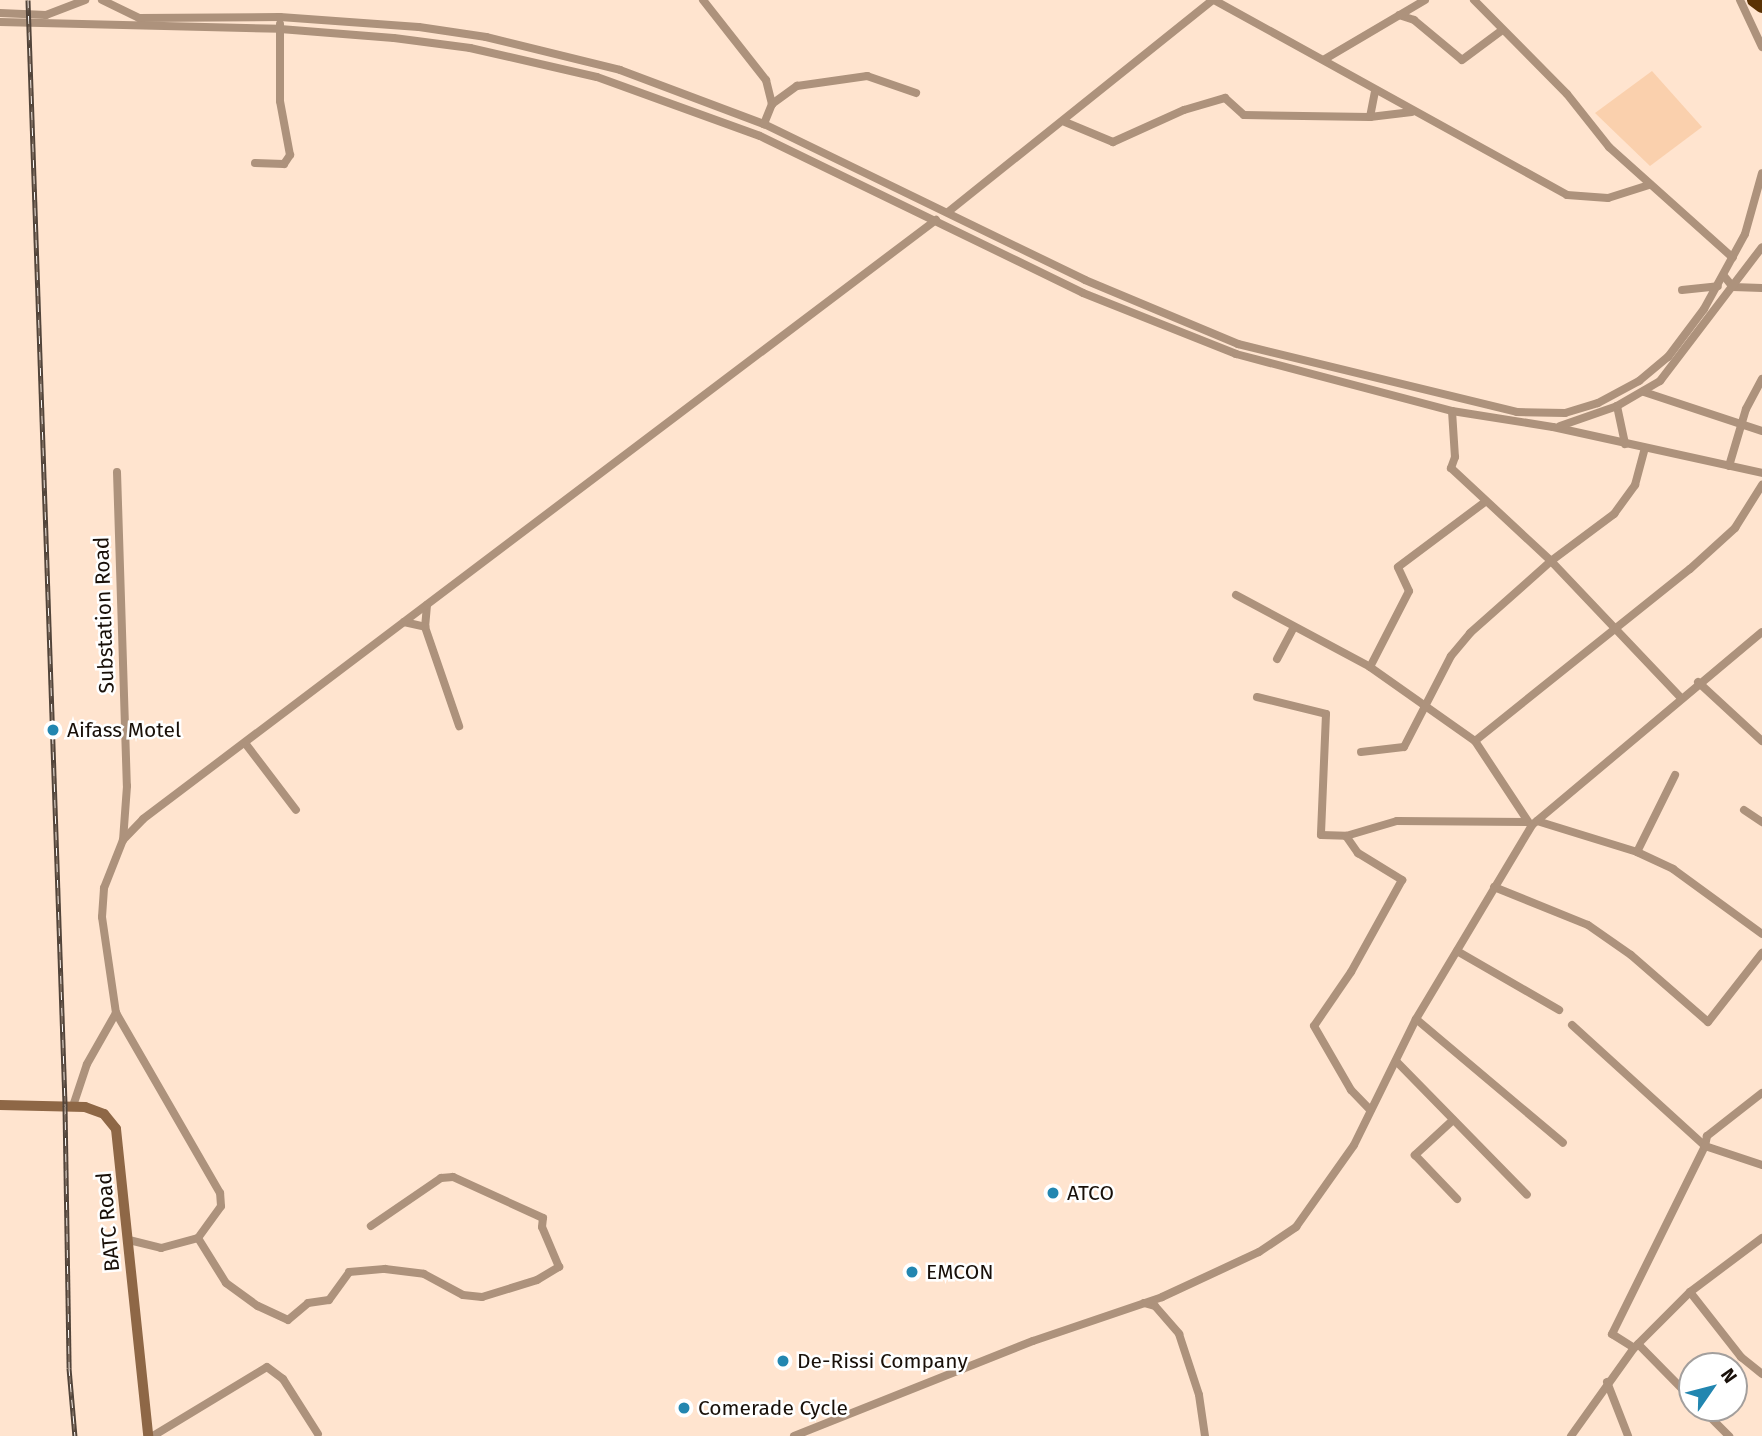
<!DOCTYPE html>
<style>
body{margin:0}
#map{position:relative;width:1762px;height:1436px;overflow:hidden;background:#ffe4cf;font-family:"Fira Sans",sans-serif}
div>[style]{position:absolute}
.green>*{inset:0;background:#fad0ad}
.street>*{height:8px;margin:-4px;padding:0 4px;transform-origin:4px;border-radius:4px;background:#ad927c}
.secondary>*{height:10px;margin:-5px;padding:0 5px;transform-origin:5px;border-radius:5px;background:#8e6746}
.highway>*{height:14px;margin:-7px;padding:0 7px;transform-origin:7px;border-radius:7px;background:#5b3204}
.rail>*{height:5px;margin-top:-2.5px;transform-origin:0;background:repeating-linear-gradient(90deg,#fff 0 8px,#52443a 0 16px);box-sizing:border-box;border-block:2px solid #52443a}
.dots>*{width:19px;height:19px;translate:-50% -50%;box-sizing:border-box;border:4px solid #fff;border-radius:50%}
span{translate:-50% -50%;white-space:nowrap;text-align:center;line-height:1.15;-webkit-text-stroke:5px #fff;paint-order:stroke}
.street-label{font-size:21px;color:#191009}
.poi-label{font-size:21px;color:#191009}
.left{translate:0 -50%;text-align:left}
.north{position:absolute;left:1678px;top:1352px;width:70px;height:70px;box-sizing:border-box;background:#fff;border:2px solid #a39f9d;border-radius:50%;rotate:55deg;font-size:19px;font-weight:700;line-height:28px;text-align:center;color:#191009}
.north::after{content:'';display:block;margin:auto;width:24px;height:32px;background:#2286b0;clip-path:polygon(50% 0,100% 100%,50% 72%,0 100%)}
</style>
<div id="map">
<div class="green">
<div style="clip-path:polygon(1652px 71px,1702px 127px,1650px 166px,1595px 113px)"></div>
</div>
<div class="street">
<div style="left:102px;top:0;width:41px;rotate:25.9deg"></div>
<div style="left:139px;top:18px;width:141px;rotate:-0.4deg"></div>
<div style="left:280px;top:17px;width:139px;rotate:4.1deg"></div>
<div style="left:419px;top:27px;width:68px;rotate:8.5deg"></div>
<div style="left:486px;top:37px;width:138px;rotate:13.8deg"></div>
<div style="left:620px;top:70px;width:154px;rotate:20.6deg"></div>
<div style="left:764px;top:124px;width:357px;rotate:25.9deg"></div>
<div style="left:1085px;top:280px;width:166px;rotate:22.7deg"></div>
<div style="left:1238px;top:344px;width:287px;rotate:13.7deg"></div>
<div style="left:1517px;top:412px;width:48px;rotate:1.2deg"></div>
<div style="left:1565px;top:413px;width:34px;rotate:-17deg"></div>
<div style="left:1598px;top:403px;width:47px;rotate:-28.2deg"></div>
<div style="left:1639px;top:381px;width:38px;rotate:-40deg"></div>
<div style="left:1668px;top:357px;width:60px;rotate:-53.1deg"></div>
<div style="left:1704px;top:309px;width:85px;rotate:-61.3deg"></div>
<div style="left:1745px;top:234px;width:63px;rotate:-74.4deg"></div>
<div style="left:703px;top:0;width:102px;rotate:51.8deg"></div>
<div style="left:766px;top:80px;width:25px;rotate:76deg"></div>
<div style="left:772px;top:104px;width:22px;rotate:112deg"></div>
<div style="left:1214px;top:0;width:403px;rotate:28.9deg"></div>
<div style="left:1567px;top:195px;width:41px;rotate:4.2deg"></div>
<div style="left:1608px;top:198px;width:43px;rotate:-17.6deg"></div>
<div style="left:1474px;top:0;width:132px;rotate:45.3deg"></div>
<div style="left:1567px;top:94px;width:68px;rotate:51.6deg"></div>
<div style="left:1609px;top:147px;width:166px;rotate:41.8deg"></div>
<div style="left:1740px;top:0;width:52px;rotate:64.9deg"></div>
<div style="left:0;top:13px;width:46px;rotate:2.5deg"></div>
<div style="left:46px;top:15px;width:42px;rotate:-21deg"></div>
<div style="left:1399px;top:15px;width:16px;rotate:18deg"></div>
<div style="left:1414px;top:20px;width:62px;rotate:39.8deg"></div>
<div style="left:1462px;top:60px;width:49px;rotate:-36.6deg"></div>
<div style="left:0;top:22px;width:280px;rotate:1.4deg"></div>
<div style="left:280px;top:29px;width:114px;rotate:4.5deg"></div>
<div style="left:394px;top:38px;width:77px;rotate:7.5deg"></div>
<div style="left:470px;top:48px;width:130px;rotate:12.9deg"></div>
<div style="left:597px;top:77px;width:173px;rotate:19.9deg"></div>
<div style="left:760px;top:136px;width:359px;rotate:25.9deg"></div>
<div style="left:1083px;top:293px;width:165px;rotate:21.7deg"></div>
<div style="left:1236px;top:354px;width:223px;rotate:14.8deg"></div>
<div style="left:1452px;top:411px;width:102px;rotate:9deg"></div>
<div style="left:1553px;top:427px;width:214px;rotate:12.4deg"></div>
<div style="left:1325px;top:59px;width:116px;rotate:-30.5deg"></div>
<div style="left:772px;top:104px;width:31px;rotate:-36deg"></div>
<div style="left:797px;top:86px;width:71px;rotate:-8.1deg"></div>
<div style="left:867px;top:76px;width:52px;rotate:19.1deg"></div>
<div style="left:1370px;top:117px;width:25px;rotate:-79deg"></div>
<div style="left:1065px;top:122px;width:52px;rotate:22.6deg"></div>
<div style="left:1113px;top:142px;width:78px;rotate:-24.3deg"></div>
<div style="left:1184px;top:110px;width:43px;rotate:-16.3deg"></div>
<div style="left:1225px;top:98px;width:25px;rotate:42deg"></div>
<div style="left:1244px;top:115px;width:126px;rotate:0.9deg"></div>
<div style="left:1370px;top:117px;width:42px;rotate:-6.8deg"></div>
<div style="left:255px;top:163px;width:29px;rotate:2deg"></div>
<div style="left:284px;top:164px;width:11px;rotate:-56deg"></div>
<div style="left:290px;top:155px;width:55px;rotate:-100.5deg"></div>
<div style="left:280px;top:101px;width:77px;rotate:-90deg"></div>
<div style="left:948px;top:212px;width:339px;rotate:-38.7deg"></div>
<div style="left:1724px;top:276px;width:14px;rotate:51deg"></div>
<div style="left:1733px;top:287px;width:29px;rotate:2deg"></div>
<div style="left:1682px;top:290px;width:36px;rotate:-6deg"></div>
<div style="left:1644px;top:392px;width:124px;rotate:18.3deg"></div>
<div style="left:1617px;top:406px;width:39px;rotate:78deg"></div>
<div style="left:1452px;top:411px;width:46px;rotate:86.3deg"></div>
<div style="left:1455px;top:457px;width:12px;rotate:110deg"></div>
<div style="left:1451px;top:468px;width:137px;rotate:42.9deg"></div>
<div style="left:1551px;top:561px;width:189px;rotate:46.5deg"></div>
<div style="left:1560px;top:426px;width:60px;rotate:-19.3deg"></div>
<div style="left:1617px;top:406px;width:50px;rotate:-30.2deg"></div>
<div style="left:1660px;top:381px;width:168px;rotate:-52.7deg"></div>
<div style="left:1729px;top:466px;width:59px;rotate:-73.4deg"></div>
<div style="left:1746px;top:409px;width:34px;rotate:-62deg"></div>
<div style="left:117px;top:472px;width:314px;rotate:88.2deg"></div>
<div style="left:127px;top:786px;width:54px;rotate:94.2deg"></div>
<div style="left:1236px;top:595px;width:152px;rotate:28.2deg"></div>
<div style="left:1370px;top:667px;width:128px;rotate:35.2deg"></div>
<div style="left:1475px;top:741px;width:98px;rotate:56.6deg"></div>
<div style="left:427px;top:605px;width:22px;rotate:95deg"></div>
<div style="left:425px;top:627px;width:105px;rotate:71deg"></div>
<div style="left:404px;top:622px;width:22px;rotate:13deg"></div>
<div style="left:1277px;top:659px;width:34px;rotate:-62deg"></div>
<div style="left:1370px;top:667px;width:85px;rotate:-62.8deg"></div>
<div style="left:1409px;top:591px;width:26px;rotate:-115deg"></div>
<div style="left:1398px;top:567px;width:109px;rotate:-36.8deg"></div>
<div style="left:1698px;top:682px;width:87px;rotate:42.7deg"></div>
<div style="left:1257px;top:697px;width:71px;rotate:13.8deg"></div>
<div style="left:1326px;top:714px;width:121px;rotate:92.4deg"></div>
<div style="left:1321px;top:835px;width:25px;rotate:2deg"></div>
<div style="left:1346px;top:836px;width:53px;rotate:-16.4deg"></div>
<div style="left:1397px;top:821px;width:130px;rotate:0.4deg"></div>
<div style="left:1475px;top:741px;width:275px;rotate:-38.7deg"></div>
<div style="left:1690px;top:569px;width:61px;rotate:-42.3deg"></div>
<div style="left:1735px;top:528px;width:51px;rotate:-57.9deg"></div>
<div style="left:245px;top:743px;width:84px;rotate:52.7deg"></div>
<div style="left:1361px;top:752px;width:43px;rotate:-6.6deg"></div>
<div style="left:1404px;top:747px;width:102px;rotate:-62.7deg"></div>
<div style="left:1451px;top:656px;width:30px;rotate:-50deg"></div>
<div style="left:1470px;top:633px;width:108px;rotate:-41.6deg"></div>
<div style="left:1551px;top:561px;width:79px;rotate:-36.7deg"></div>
<div style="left:1614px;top:514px;width:36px;rotate:-54deg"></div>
<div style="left:1635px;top:485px;width:38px;rotate:-75deg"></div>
<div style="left:1744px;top:810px;width:22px;rotate:34deg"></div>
<div style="left:1537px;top:821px;width:105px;rotate:17.2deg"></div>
<div style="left:1637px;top:852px;width:40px;rotate:25deg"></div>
<div style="left:1673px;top:869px;width:110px;rotate:36.1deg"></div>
<div style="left:1346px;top:836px;width:21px;rotate:55deg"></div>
<div style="left:1358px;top:853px;width:52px;rotate:31.5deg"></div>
<div style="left:1402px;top:880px;width:105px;rotate:119deg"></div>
<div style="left:1351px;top:972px;width:65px;rotate:124.4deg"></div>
<div style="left:1314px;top:1026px;width:74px;rotate:60deg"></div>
<div style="left:1351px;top:1090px;width:28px;rotate:46deg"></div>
<div style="left:1637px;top:852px;width:86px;rotate:-63.7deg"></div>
<div style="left:1494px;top:887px;width:101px;rotate:22deg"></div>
<div style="left:1588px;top:925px;width:52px;rotate:34.9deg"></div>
<div style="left:1631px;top:955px;width:102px;rotate:41deg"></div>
<div style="left:1708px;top:1022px;width:88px;rotate:-52deg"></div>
<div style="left:1457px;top:951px;width:118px;rotate:30deg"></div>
<div style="left:1416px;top:1019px;width:192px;rotate:40.1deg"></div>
<div style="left:1572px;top:1025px;width:180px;rotate:42.3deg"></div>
<div style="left:1705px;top:1146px;width:210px;rotate:116.3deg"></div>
<div style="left:1612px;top:1334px;width:26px;rotate:32deg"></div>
<div style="left:1396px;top:1061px;width:187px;rotate:45.6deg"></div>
<div style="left:1762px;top:1093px;width:70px;rotate:142deg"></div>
<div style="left:1707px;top:1136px;width:10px;rotate:101deg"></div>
<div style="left:1705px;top:1146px;width:60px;rotate:18.4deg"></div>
<div style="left:73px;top:1106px;width:44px;rotate:-71.6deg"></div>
<div style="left:87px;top:1064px;width:59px;rotate:-60.4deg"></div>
<div style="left:1453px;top:1120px;width:52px;rotate:137.4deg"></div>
<div style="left:1415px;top:1155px;width:61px;rotate:46.3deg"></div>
<div style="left:198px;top:1238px;width:53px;rotate:58.1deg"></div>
<div style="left:226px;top:1283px;width:39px;rotate:36deg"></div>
<div style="left:258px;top:1306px;width:33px;rotate:25deg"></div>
<div style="left:288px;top:1320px;width:26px;rotate:-40deg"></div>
<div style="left:308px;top:1303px;width:21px;rotate:-8deg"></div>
<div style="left:329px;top:1300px;width:34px;rotate:-54deg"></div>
<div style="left:349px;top:1272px;width:36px;rotate:-5deg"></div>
<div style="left:385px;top:1269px;width:39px;rotate:7deg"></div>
<div style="left:424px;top:1274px;width:44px;rotate:28.3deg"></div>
<div style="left:463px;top:1295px;width:19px;rotate:6deg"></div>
<div style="left:482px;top:1297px;width:58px;rotate:-17.2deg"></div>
<div style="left:537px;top:1280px;width:26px;rotate:-31deg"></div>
<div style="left:559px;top:1267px;width:43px;rotate:-113deg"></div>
<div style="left:542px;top:1227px;width:9px;rotate:-84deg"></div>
<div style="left:543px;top:1218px;width:99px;rotate:-155.5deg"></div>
<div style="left:453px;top:1177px;width:12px;rotate:175deg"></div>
<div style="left:441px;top:1178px;width:85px;rotate:145.6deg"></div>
<div style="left:129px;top:1240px;width:33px;rotate:14deg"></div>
<div style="left:161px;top:1248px;width:38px;rotate:-15deg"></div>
<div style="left:198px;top:1238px;width:39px;rotate:-54deg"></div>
<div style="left:221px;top:1206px;width:13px;rotate:-94deg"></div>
<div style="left:220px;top:1193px;width:208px;rotate:-120deg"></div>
<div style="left:116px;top:1013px;width:97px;rotate:-98.3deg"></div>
<div style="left:102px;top:917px;width:29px;rotate:-86deg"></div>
<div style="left:104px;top:888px;width:52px;rotate:-68.4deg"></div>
<div style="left:123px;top:840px;width:29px;rotate:-46deg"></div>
<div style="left:143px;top:819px;width:994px;rotate:-37.07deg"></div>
<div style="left:1690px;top:1292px;width:83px;rotate:51.9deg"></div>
<div style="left:1741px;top:1357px;width:27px;rotate:39deg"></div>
<div style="left:1144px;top:1303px;width:11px;rotate:15deg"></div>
<div style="left:1155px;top:1306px;width:37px;rotate:49deg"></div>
<div style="left:1179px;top:1334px;width:64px;rotate:71.8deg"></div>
<div style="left:1199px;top:1395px;width:41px;rotate:81.7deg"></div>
<div style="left:1638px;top:1344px;width:77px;rotate:45.5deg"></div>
<div style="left:1607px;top:1382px;width:58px;rotate:68.7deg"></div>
<div style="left:1701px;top:1408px;width:40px;rotate:45deg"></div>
<div style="left:153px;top:1436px;width:133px;rotate:-31.2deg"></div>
<div style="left:267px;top:1367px;width:20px;rotate:37deg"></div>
<div style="left:283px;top:1379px;width:65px;rotate:57.5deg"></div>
<div style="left:794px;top:1436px;width:257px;rotate:-21.7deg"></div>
<div style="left:1033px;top:1341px;width:136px;rotate:-18.8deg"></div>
<div style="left:1162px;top:1297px;width:107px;rotate:-24.9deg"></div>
<div style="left:1259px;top:1252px;width:45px;rotate:-34deg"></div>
<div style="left:1296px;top:1227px;width:100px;rotate:-54.7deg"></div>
<div style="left:1354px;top:1145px;width:140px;rotate:-63.8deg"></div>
<div style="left:1416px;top:1019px;width:226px;rotate:-59.1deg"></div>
<div style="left:1532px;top:825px;width:300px;rotate:-40deg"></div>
<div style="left:1571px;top:1436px;width:108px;rotate:-54.4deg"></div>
<div style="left:1634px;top:1348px;width:79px;rotate:-45deg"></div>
<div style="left:1690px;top:1292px;width:90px;rotate:-36.9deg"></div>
</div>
<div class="secondary">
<div style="left:0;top:1105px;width:85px;rotate:1.3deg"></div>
<div style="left:85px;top:1107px;width:20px;rotate:20deg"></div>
<div style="left:104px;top:1114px;width:19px;rotate:51deg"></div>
<div style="left:116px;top:1129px;width:309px;rotate:84deg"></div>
</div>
<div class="highway">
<div style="left:1754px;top:0;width:10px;rotate:37deg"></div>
</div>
<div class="rail">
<div style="left:28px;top:0;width:1107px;rotate:88.08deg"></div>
<div style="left:65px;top:1106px;width:262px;rotate:89.1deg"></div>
<div style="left:69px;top:1368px;width:68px;rotate:85deg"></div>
</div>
<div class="dots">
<div style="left:53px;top:730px;background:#2286b0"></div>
<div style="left:1053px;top:1193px;background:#2286b0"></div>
<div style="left:912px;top:1272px;background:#2286b0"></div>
<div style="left:783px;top:1361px;background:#2286b0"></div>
<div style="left:684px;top:1408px;background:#2286b0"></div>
</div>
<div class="street-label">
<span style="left:104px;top:615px;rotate:-92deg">Substation Road</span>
<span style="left:108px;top:1222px;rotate:-95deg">BATC Road</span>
</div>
<div class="poi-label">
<span class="left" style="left:67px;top:730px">Aifass Motel</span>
<span class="left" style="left:1067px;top:1193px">ATCO</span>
<span class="left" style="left:926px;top:1272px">EMCON</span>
<span class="left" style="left:797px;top:1361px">De-Rissi Company</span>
<span class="left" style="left:698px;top:1408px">Comerade Cycle</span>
</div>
<div class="north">N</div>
</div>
